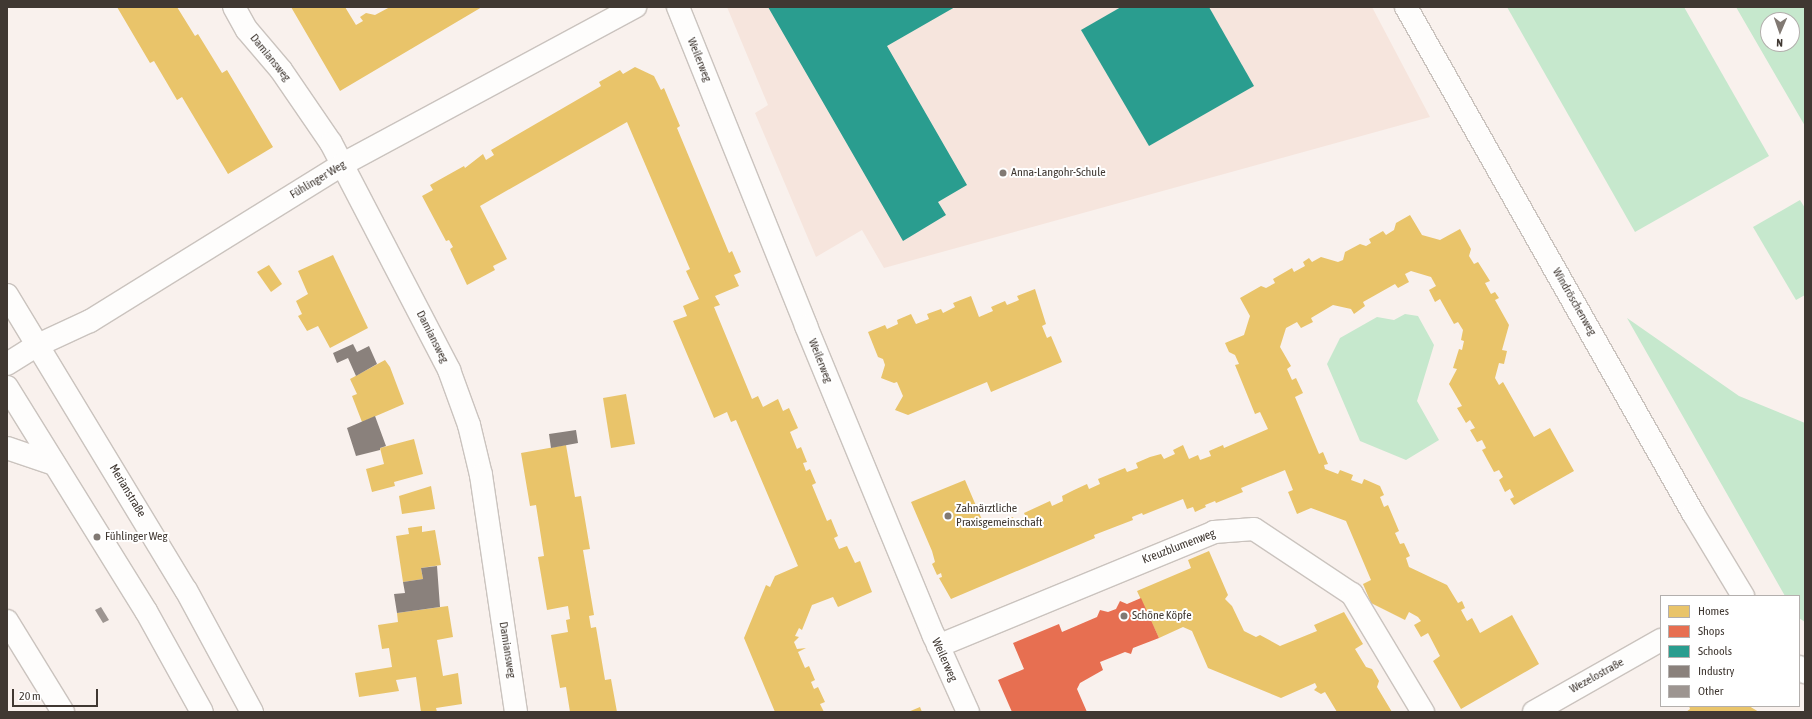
<!DOCTYPE html>
<meta charset="utf-8">
<style>
body{margin:0}
#map{position:relative;width:1812px;height:719px;overflow:hidden;background:#f9f1ed;font-family:"Asap Condensed",sans-serif}
div>[style]{position:absolute}
.built>*{inset:0;background:#f6e5dd}
.green>*{inset:0;background:#c6e8cd}
.homes>*{inset:0;background:#e9c46a}
.shops>*{inset:0;background:#e76f51}
.schools>*{inset:0;background:#2a9d8f}
.industry>*{inset:0;background:#8a817c}
.building>*{inset:0;background:#9d9591}
.roads{filter:drop-shadow(1px 0 #cac3be) drop-shadow(-1px 0 #cac3be) drop-shadow(0 1px #cac3be) drop-shadow(0 -1px #cac3be)}
.minor>*{height:22px;margin:-11px;padding:0 11px;transform-origin:11px;border-radius:11px;background:#fefdfc}
.tertiary>*{height:22px;margin:-11px;padding:0 11px;transform-origin:11px;border-radius:11px;background:#fefdfc}
.dots>*{width:11px;height:11px;translate:-50% -50%;box-sizing:border-box;border:2px solid #fff;border-radius:50%}
span{translate:-50% -50%;white-space:nowrap;text-align:center;line-height:1.15;-webkit-text-stroke:4px #fff;paint-order:stroke}
.street-label{font-size:12px;color:#403832}
.poi-label{font-size:12px;color:#403832}
.left{translate:0 -50%;text-align:left}
.frame{position:absolute;inset:0;border:8px solid #403832;pointer-events:none}
.legend{position:absolute;left:1660px;top:595px;width:140px;height:112px;box-sizing:border-box;background:#fff;border:1px solid #b3afad;margin:0;padding:5px 7px;list-style:none;font-size:12px;color:#403832}
.legend li{display:flex;align-items:center;gap:8px;height:20px}
.legend b{width:20px;border:1px solid #b3afad}
.north{position:absolute;left:1760px;top:12px;width:40px;height:40px;box-sizing:border-box;background:#fff;border:1px solid #b3afad;border-radius:50%;rotate:182deg;font-size:11px;font-weight:700;line-height:16px;text-align:center;color:#403832}
.north::after{content:'';display:block;margin:auto;width:14px;height:18px;background:#817973;clip-path:polygon(50% 0,100% 100%,50% 72%,0 100%)}
.scale{position:absolute;left:12px;top:689px;width:86px;height:18px;box-sizing:border-box;border:2px solid #403832;border-top:0;padding-left:5px;font-size:12px;line-height:14px;white-space:nowrap;color:#403832;-webkit-text-stroke:3px #fff;paint-order:stroke}
</style>
<div id="map">
<div class="built">
<div style="clip-path:polygon(727px 7px,1372px 7px,1430px 117px,884px 268px,862px 230px,816px 257px,755px 113px,768px 105px)"></div>
</div>
<div class="green">
<div style="clip-path:polygon(1507px 7px,1684px 7px,1769px 156px,1635px 232px)"></div>
<div style="clip-path:polygon(evenodd,1736px 7px,1805px 7px,1805px 126px,1736px 7px,1768px 20px,1792px 20px,1792px 44px,1768px 44px,1768px 20px)"></div>
<div style="clip-path:polygon(1800px 200px,1805px 208px,1805px 295px,1796px 300px,1753px 227px)"></div>
<div style="clip-path:polygon(1405px 314px,1418px 316px,1434px 345px,1417px 401px,1439px 440px,1406px 460px,1360px 441px,1327px 364px,1340px 338px,1377px 317px,1394px 320px)"></div>
<div style="clip-path:polygon(1627px 318px,1739px 396px,1805px 423px,1805px 622px,1799px 618px,1799px 596px,1785px 596px)"></div>
</div>
<div class="homes">
<div style="clip-path:polygon(117px 7px,177px 7px,195px 36px,198px 34px,222px 73px,227px 70px,273px 147px,228px 174px,182px 97px,177px 100px,154px 61px,150px 63px)"></div>
<div style="clip-path:polygon(291px 7px,345px 7px,356px 25px,363px 21px,360px 17px,366px 13px,375px 15px,390px 7px,482px 7px,340px 91px)"></div>
<div style="clip-path:polygon(635px 67px,654px 76px,661px 90px,664px 88px,680px 126px,677px 128px,729px 253px,732px 251px,741px 272px,734px 275px,739px 286px,715px 296px,720px 305px,714px 307px,752px 399px,758px 396px,763px 407px,778px 399px,783px 411px,789px 408px,798px 428px,790px 432px,797px 449px,801px 447px,807px 462px,803px 463px,806px 471px,810px 469px,816px 483px,812px 485px,827px 521px,831px 519px,838px 536px,834px 538px,839px 549px,847px 546px,855px 563px,860px 561px,872px 592px,838px 607px,833px 597px,812px 605px,802px 630px,799px 628px,795px 636px,799px 637px,794px 642px,797px 649px,806px 648px,798px 652px,805px 668px,809px 666px,815px 680px,811px 682px,814px 689px,818px 687px,825px 702px,820px 704px,824px 712px,775px 712px,744px 638px,766px 585px,770px 587px,775px 576px,798px 566px,736px 420px,731px 422px,727px 412px,714px 418px,673px 321px,687px 316px,683px 306px,699px 299px,686px 271px,690px 269px,627px 122px,480px 206px,507px 259px,493px 266px,495px 270px,467px 285px,450px 249px,453px 247px,449px 240px,446px 241px,422px 196px,433px 190px,430px 185px,464px 166px,465px 168px,483px 154px,486px 160px,494px 155px,491px 150px,601px 86px,599px 82px,620px 70px,623px 74px)"></div>
<div style="clip-path:polygon(1410px 215px,1422px 235px,1440px 240px,1460px 229px,1471px 249px,1469px 256px,1474px 264px,1478px 262px,1490px 281px,1485px 283px,1491px 294px,1495px 292px,1499px 298px,1495px 300px,1509px 325px,1502px 350px,1507px 351px,1504px 364px,1499px 363px,1495px 378px,1499px 385px,1503px 382px,1534px 437px,1550px 428px,1574px 471px,1514px 505px,1510px 499px,1514px 497px,1510px 489px,1505px 492px,1499px 480px,1503px 477px,1499px 470px,1494px 472px,1482px 450px,1486px 448px,1482px 440px,1477px 442px,1470px 430px,1475px 428px,1470px 420px,1466px 423px,1457px 408px,1462px 406px,1449px 384px,1457px 369px,1453px 368px,1459px 349px,1462px 350px,1464px 341px,1461px 340px,1463px 330px,1458px 322px,1454px 324px,1440px 299px,1435px 302px,1429px 290px,1436px 286px,1431px 277px,1411px 271px,1405px 274px,1409px 282px,1398px 288px,1395px 284px,1363px 302px,1365px 306px,1354px 314px,1351px 309px,1333px 305px,1311px 318px,1313px 322px,1301px 328px,1297px 322px,1286px 328px,1280px 347px,1291px 366px,1287px 369px,1292px 380px,1296px 378px,1303px 393px,1295px 397px,1319px 454px,1323px 452px,1328px 464px,1324px 465px,1325px 469px,1338px 474px,1340px 470px,1353px 475px,1351px 480px,1362px 484px,1364px 479px,1380px 486px,1384px 495px,1380px 497px,1384px 507px,1388px 505px,1399px 531px,1395px 533px,1400px 544px,1404px 543px,1410px 556px,1406px 558px,1409px 567px,1447px 585px,1458px 603px,1462px 601px,1465px 608px,1461px 610px,1467px 621px,1472px 618px,1480px 633px,1512px 615px,1539px 664px,1461px 709px,1433px 661px,1440px 656px,1428px 633px,1421px 637px,1414px 625px,1421px 621px,1418px 617px,1409px 612px,1405px 620px,1371px 603px,1363px 584px,1371px 580px,1346px 521px,1311px 508px,1297px 514px,1288px 492px,1293px 490px,1285px 470px,1241px 488px,1243px 492px,1216px 503px,1215px 501px,1205px 505px,1206px 507px,1195px 512px,1193px 507px,1187px 509px,1183px 499px,1143px 515px,1142px 513px,1132px 517px,1133px 520px,1094px 535px,1095px 538px,951px 599px,939px 578px,942px 577px,941px 573px,937px 575px,932px 564px,935px 562px,932px 551px,911px 502px,965px 480px,986px 529px,1013px 517px,1015px 522px,1026px 517px,1024px 513px,1050px 501px,1052px 506px,1063px 501px,1062px 496px,1074px 490px,1087px 484px,1089px 489px,1100px 484px,1098px 479px,1125px 468px,1127px 472px,1138px 468px,1136px 463px,1150px 457px,1161px 454px,1164px 459px,1175px 454px,1173px 450px,1183px 445px,1189px 459px,1198px 455px,1200px 460px,1211px 456px,1209px 451px,1223px 445px,1224px 448px,1268px 429px,1260px 412px,1255px 414px,1235px 365px,1239px 364px,1235px 355px,1229px 352px,1225px 343px,1244px 335px,1249px 319px,1250px 316px,1240px 298px,1261px 286px,1266px 288px,1275px 283px,1273px 279px,1292px 268px,1294px 272px,1305px 266px,1303px 262px,1309px 258px,1312px 262px,1321px 257px,1338px 262px,1343px 260px,1345px 252px,1360px 244px,1366px 246px,1371px 243px,1369px 239px,1383px 231px,1386px 235px,1394px 230px,1396px 223px)"></div>
<div style="clip-path:polygon(333px 255px,368px 328px,330px 348px,318px 326px,307px 331px,298px 316px,302px 314px,296px 301px,308px 294px,298px 271px)"></div>
<div style="clip-path:polygon(269px 265px,282px 284px,271px 292px,257px 272px)"></div>
<div style="clip-path:polygon(1035px 289px,1046px 324px,1042px 326px,1047px 338px,1051px 336px,1062px 362px,991px 392px,987px 382px,908px 415px,895px 410px,903px 396px,897px 382px,894px 383px,881px 378px,885px 365px,883px 359px,878px 357px,868px 332px,885px 325px,887px 329px,898px 324px,897px 320px,911px 314px,916px 324px,929px 319px,927px 314px,941px 309px,943px 313px,955px 307px,953px 303px,971px 296px,979px 317px,993px 311px,991px 307px,1005px 301px,1007px 305px,1019px 300px,1017px 296px)"></div>
<div style="clip-path:polygon(385px 360px,390px 367px,404px 404px,362px 422px,352px 396px,357px 394px,350px 379px)"></div>
<div style="clip-path:polygon(626px 394px,635px 444px,611px 448px,603px 398px)"></div>
<div style="clip-path:polygon(414px 439px,423px 474px,394px 482px,395px 486px,372px 492px,366px 469px,384px 464px,380px 448px)"></div>
<div style="clip-path:polygon(566px 445px,575px 497px,581px 496px,590px 549px,583px 550px,594px 615px,589px 616px,591px 628px,596px 627px,605px 680px,611px 679px,617px 712px,570px 712px,566px 687px,560px 688px,551px 635px,568px 632px,566px 620px,570px 619px,568px 606px,547px 610px,538px 557px,544px 556px,536px 505px,530px 506px,521px 453px)"></div>
<div style="clip-path:polygon(431px 486px,435px 509px,402px 514px,399px 496px)"></div>
<div style="clip-path:polygon(422px 526px,422px 532px,435px 530px,441px 565px,421px 568px,423px 579px,403px 582px,396px 536px,409px 534px,408px 528px)"></div>
<div style="clip-path:polygon(1209px 551px,1228px 595px,1225px 599px,1232px 606px,1244px 631px,1256px 637px,1260px 635px,1280px 646px,1317px 631px,1314px 625px,1344px 612px,1363px 644px,1355px 649px,1366px 667px,1372px 669px,1379px 681px,1377px 687px,1392px 712px,1337px 712px,1325px 692px,1321px 694px,1314px 690px,1317px 687px,1315px 683px,1281px 698px,1208px 668px,1192px 631px,1183px 627px,1159px 638px,1137px 591px,1191px 568px,1188px 560px)"></div>
<div style="clip-path:polygon(448px 606px,453px 637px,437px 640px,443px 676px,458px 673px,462px 704px,436px 708px,437px 712px,421px 712px,416px 677px,396px 680px,399px 691px,359px 697px,355px 673px,392px 667px,389px 648px,382px 649px,378px 625px,398px 622px,397px 613px)"></div>
<div style="clip-path:polygon(1689px 706px,1749px 706px,1759px 712px,1686px 712px,1690px 709px)"></div>
<div style="clip-path:polygon(920px 707px,922px 712px,908px 712px)"></div>
</div>
<div class="shops">
<div style="clip-path:polygon(1141px 598px,1159px 638px,1133px 648px,1131px 654px,1125px 652px,1100px 662px,1103px 670px,1080px 683px,1077px 689px,1087px 712px,1012px 712px,998px 680px,1024px 669px,1013px 643px,1059px 624px,1062px 632px,1097px 617px,1100px 610px,1108px 612px,1116px 609px,1120px 601px,1127px 604px)"></div>
</div>
<div class="schools">
<div style="clip-path:polygon(768px 7px,955px 7px,887px 46px,967px 185px,938px 202px,946px 215px,903px 241px)"></div>
<div style="clip-path:polygon(1121px 7px,1209px 7px,1254px 86px,1149px 146px,1081px 30px)"></div>
</div>
<div class="industry">
<div style="clip-path:polygon(353px 344px,357px 352px,369px 346px,377px 364px,356px 376px,348px 358px,337px 363px,333px 353px)"></div>
<div style="clip-path:polygon(375px 416px,386px 446px,380px 448px,380px 450px,356px 456px,347px 428px)"></div>
<div style="clip-path:polygon(576px 430px,578px 443px,551px 448px,549px 434px)"></div>
<div style="clip-path:polygon(437px 566px,440px 607px,397px 613px,394px 594px,405px 593px,403px 582px,423px 579px,421px 568px)"></div>
</div>
<div class="building">
<div style="clip-path:polygon(101px 607px,109px 620px,103px 623px,95px 610px)"></div>
</div>
<div class="roads">
<div class="minor">
<div style="left:234px;top:7px;width:26px;rotate:61deg"></div>
<div style="left:247px;top:30px;width:52px;rotate:49.6deg"></div>
<div style="left:281px;top:70px;width:88px;rotate:55.6deg"></div>
<div style="left:331px;top:143px;width:256px;rotate:62.5deg"></div>
<div style="left:449px;top:370px;width:59px;rotate:70deg"></div>
<div style="left:469px;top:425px;width:51px;rotate:76.5deg"></div>
<div style="left:481px;top:475px;width:240px;rotate:81.6deg"></div>
<div style="left:678px;top:7px;width:344px;rotate:68.1deg"></div>
<div style="left:806px;top:326px;width:335px;rotate:67.6deg"></div>
<div style="left:934px;top:636px;width:83px;rotate:65.9deg"></div>
<div style="left:1406px;top:7px;width:582px;rotate:60.44deg"></div>
<div style="left:1693px;top:513px;width:97px;rotate:58.9deg"></div>
<div style="left:7px;top:621px;width:107px;rotate:58.4deg"></div>
<div style="left:938px;top:646px;width:299px;rotate:-22.4deg"></div>
<div style="left:1214px;top:532px;width:40px;rotate:-4.3deg"></div>
<div style="left:1254px;top:529px;width:118px;rotate:33.6deg"></div>
<div style="left:1352px;top:594px;width:138px;rotate:59deg"></div>
<div style="left:1799px;top:667px;width:8px;rotate:40deg"></div>
<div style="left:1534px;top:712px;width:146px;rotate:-29.6deg"></div>
</div>
<div class="tertiary">
<div style="left:7px;top:295px;width:345px;rotate:58.8deg"></div>
<div style="left:186px;top:590px;width:139px;rotate:61.6deg"></div>
<div style="left:7px;top:364px;width:36px;rotate:-32deg"></div>
<div style="left:38px;top:345px;width:57px;rotate:-24.8deg"></div>
<div style="left:90px;top:321px;width:298px;rotate:-31.8deg"></div>
<div style="left:343px;top:164px;width:332px;rotate:-28.3deg"></div>
<div style="left:7px;top:387px;width:264px;rotate:58.2deg"></div>
<div style="left:146px;top:611px;width:115px;rotate:61deg"></div>
<div style="left:7px;top:448px;width:50px;rotate:18.8deg"></div>
</div>
</div>
<div class="dots">
<div style="left:1003px;top:173px;background:#817973"></div>
<div style="left:948px;top:516px;background:#817973"></div>
<div style="left:97px;top:537px;background:#817973"></div>
<div style="left:1124px;top:616px;background:#817973"></div>
</div>
<div class="street-label">
<span style="left:270px;top:58px;rotate:51deg">Damiansweg</span>
<span style="left:699px;top:60px;rotate:68deg">Weilerweg</span>
<span style="left:318px;top:180px;rotate:-31deg">Fühlinger Weg</span>
<span style="left:1574px;top:302px;rotate:60deg">Windröschenweg</span>
<span style="left:432px;top:337px;rotate:63deg">Damiansweg</span>
<span style="left:820px;top:361px;rotate:68deg">Weilerweg</span>
<span style="left:127px;top:491px;rotate:59deg">Merianstraße</span>
<span style="left:1179px;top:547px;rotate:-21deg">Kreuzblumenweg</span>
<span style="left:507px;top:650px;rotate:81deg">Damiansweg</span>
<span style="left:944px;top:660px;rotate:66deg">Weilerweg</span>
<span style="left:1597px;top:676px;rotate:-29deg">Wezelostraße</span>
</div>
<div class="poi-label">
<span class="left" style="left:1011px;top:173px">Anna-Langohr-Schule</span>
<span class="left" style="left:956px;top:516px">Zahnärztliche<br>Praxisgemeinschaft</span>
<span class="left" style="left:105px;top:537px">Fühlinger Weg</span>
<span class="left" style="left:1132px;top:616px">Schöne Köpfe</span>
</div>
<div class="frame"></div>
<ul class="legend">
<li><b style="height:11px;background:#e9c46a"></b>Homes</li>
<li><b style="height:11px;background:#e76f51"></b>Shops</li>
<li><b style="height:11px;background:#2a9d8f"></b>Schools</li>
<li><b style="height:11px;background:#8a817c"></b>Industry</li>
<li><b style="height:11px;background:#9d9591"></b>Other</li>
</ul>
<div class="north">N</div>
<div class="scale">20 m</div>
</div>
